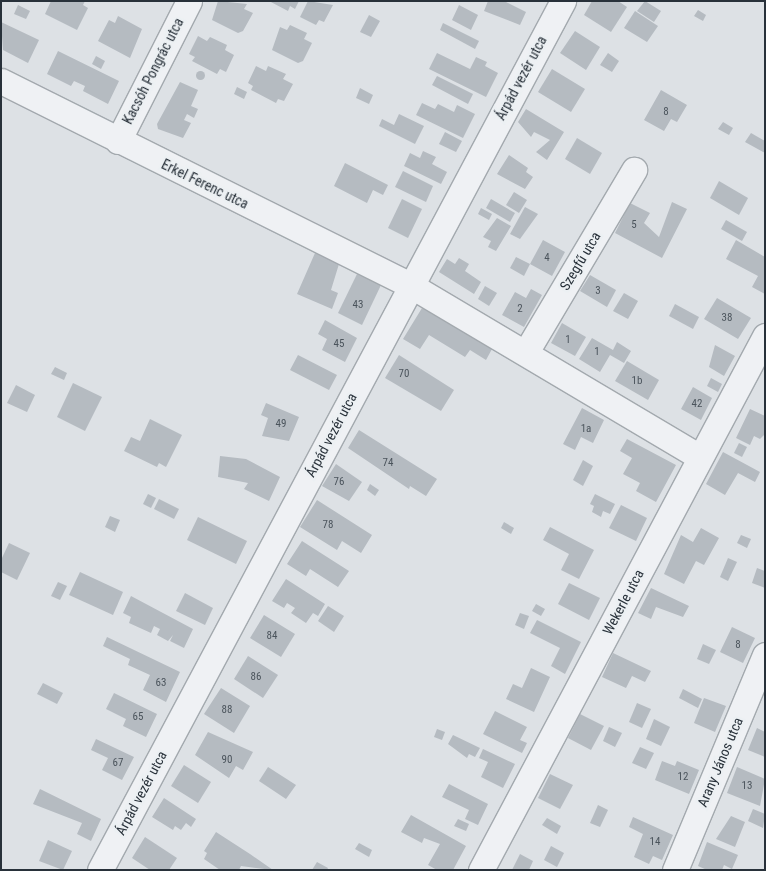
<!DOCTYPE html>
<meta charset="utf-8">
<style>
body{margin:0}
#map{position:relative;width:766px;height:871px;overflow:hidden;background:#dde1e5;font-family:"Roboto Condensed",sans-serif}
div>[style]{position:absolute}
.building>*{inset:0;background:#b5bbc1}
.round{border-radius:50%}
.roads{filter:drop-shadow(1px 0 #a3a9ae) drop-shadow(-1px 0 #a3a9ae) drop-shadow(0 1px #a3a9ae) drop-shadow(0 -1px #a3a9ae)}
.minor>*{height:25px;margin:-12.5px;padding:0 12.5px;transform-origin:12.5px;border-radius:12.5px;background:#eff1f4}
span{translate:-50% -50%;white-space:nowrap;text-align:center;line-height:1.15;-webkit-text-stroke:5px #ecf0f3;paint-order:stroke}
.number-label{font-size:11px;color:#4b545c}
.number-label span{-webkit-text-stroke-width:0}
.street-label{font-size:14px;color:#28313a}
.frame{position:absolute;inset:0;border:2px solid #28313a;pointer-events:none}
</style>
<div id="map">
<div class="building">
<div style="clip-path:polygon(51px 1px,85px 1px,83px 5px,88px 8px,77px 30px,45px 14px)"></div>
<div style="clip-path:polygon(218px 1px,247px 4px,244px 9px,253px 13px,243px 31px,238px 33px,212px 20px)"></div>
<div style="clip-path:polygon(269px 1px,299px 1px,295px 9px,290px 6px,288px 11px)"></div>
<div style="clip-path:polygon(308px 1px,333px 5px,324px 22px,319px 20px,316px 25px,300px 17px)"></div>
<div style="clip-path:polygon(488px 1px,504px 1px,526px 12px,520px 25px,484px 11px)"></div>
<div style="clip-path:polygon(592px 1px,618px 1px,627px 7px,611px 32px,584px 15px)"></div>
<div style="clip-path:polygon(645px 1px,661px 11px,654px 22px,637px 11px)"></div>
<div style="clip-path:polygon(18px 5px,30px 11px,26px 19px,14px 14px)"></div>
<div style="clip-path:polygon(459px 5px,478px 15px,471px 30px,452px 20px)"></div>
<div style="clip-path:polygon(698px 10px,706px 15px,703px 21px,694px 16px)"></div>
<div style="clip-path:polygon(635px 11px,658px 26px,647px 42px,624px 28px)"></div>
<div style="clip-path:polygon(369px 15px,380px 21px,371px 37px,360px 32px)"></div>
<div style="clip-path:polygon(118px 16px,142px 29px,130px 58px,98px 41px,109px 20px,115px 23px)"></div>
<div style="clip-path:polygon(1px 22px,39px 40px,28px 63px,3px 50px)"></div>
<div style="clip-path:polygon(443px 23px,479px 41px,475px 49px,440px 30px)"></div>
<div style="clip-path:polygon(290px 25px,307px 33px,304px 39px,312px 43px,303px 61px,298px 63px,272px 50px,280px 27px,287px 30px)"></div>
<div style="clip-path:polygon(575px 31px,600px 47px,586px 70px,560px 53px)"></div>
<div style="clip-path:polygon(198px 36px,207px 41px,210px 37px,227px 45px,225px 50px,234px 55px,226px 72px,220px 69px,217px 74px,192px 61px,195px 57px,189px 54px)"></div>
<div style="clip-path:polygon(58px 51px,119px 81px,108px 104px,83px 91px,85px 86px,74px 81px,71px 86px,47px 74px)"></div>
<div style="clip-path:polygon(437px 53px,470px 69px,476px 57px,487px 62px,485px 66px,498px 73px,486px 97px,429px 69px)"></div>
<div style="clip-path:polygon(608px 53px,619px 61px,612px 72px,600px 65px)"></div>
<div style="clip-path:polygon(96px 56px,105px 61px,101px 69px,92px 64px)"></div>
<div style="clip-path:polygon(256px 66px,266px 71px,268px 66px,286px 74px,283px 79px,293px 84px,284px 101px,278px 99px,276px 103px,251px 90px,253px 86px,248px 83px)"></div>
<div style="clip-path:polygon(552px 69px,585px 89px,571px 112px,538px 92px)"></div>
<div class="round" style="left:195.5px;top:70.5px;width:9px;height:9px"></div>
<div style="clip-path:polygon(437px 76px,473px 94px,468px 104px,432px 85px)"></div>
<div style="clip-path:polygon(180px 82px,198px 90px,191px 106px,198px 109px,194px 118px,187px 114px,184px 120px,191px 123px,183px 138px,158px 129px,157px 124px)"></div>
<div style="clip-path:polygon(237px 87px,247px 92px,244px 99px,234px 94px)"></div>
<div style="clip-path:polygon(360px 88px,373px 95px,369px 104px,356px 98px)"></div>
<div style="clip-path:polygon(661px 90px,687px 105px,677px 122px,671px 119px,664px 131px,644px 120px)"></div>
<div style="clip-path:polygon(422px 103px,435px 109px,438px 104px,454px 112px,457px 105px,475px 114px,463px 138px,416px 115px)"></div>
<div style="clip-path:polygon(526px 109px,564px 132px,547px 160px,536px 152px,550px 140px,534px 132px,531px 137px,518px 122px)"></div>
<div style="clip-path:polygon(399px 114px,424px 126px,415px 144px,379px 126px,382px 119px,394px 125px)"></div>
<div style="clip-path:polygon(723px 122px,733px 128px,729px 135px,718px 129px)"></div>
<div style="clip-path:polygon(445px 132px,462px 141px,456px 152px,439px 144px)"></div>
<div style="clip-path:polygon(751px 133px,765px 141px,765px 153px,745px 142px)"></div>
<div style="clip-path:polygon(577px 138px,602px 153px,590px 174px,565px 159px)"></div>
<div style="clip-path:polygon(423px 151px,436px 157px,432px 164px,447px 172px,441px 184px,404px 166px,410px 153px,420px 158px)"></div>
<div style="clip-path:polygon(509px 155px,528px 168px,526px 172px,533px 177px,525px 189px,497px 174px)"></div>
<div style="clip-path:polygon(345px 163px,388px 185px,383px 195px,373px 190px,367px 203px,334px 186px)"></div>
<div style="clip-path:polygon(403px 171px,433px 186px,426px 202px,395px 187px)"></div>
<div style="clip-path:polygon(719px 181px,748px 198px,739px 215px,710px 198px)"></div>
<div style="clip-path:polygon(514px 192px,527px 200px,519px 213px,506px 205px)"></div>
<div style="clip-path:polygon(402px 199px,422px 209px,408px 238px,388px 228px)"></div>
<div style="clip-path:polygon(491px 199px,515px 213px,510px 222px,486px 208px)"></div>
<div style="clip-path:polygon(672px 202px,687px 209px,662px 258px,615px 233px,630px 203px,650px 213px,644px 223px,659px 237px)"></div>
<div style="clip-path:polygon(525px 207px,538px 214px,520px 239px,510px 234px)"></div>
<div style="clip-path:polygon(481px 208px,492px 214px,489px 220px,478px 214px)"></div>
<div style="clip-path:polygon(497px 218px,511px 226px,496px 251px,488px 247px,491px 241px,483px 237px)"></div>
<div style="clip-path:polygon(726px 220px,747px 232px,742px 241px,721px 229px)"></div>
<div style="clip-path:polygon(543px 240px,565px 252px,552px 276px,530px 264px)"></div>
<div style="clip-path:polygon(736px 240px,765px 257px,765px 294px,752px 287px,758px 276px,726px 259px)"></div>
<div style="clip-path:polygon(315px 253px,339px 264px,331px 290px,338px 293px,332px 309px,297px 294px)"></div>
<div style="clip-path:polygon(516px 257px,530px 264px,524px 276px,510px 268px)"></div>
<div style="clip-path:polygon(459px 258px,469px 264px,465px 271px,481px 282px,474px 294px,439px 272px,447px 259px,455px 264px)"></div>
<div style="clip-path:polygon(357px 274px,381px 285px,362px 325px,338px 313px)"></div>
<div style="clip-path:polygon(590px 275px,616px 290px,607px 307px,580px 291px)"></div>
<div style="clip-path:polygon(485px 286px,497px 293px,489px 306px,478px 299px)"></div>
<div style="clip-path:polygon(531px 289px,542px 295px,524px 327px,502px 315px,515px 292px,526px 298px)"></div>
<div style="clip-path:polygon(624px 293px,638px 301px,628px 319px,613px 311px)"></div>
<div style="clip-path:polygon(717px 298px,751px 318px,738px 339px,704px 319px)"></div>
<div style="clip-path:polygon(675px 304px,699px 317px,693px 329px,669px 316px)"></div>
<div style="clip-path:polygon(422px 308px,492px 349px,486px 360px,470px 350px,465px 357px,429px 335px,420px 349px,403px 339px)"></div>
<div style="clip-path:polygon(325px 320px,357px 338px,345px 362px,322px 350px,327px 339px,318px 334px)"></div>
<div style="clip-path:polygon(562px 323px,586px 337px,575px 356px,551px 343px)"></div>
<div style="clip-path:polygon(592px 338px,613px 350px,617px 342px,631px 351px,624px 363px,610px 355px,600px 372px,579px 359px)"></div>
<div style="clip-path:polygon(715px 345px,735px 356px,724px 376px,709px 367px)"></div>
<div style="clip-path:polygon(298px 355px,337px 375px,329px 390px,290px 370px)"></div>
<div style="clip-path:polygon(399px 355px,454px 390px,441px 411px,385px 378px)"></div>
<div style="clip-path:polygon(627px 361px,659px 380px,648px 400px,615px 381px)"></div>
<div style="clip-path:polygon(55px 367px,67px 373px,64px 380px,51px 374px)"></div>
<div style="clip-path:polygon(711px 378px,722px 384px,718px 392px,707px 386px)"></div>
<div style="clip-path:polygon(73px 383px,102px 397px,85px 431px,57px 417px)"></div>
<div style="clip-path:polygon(16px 385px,35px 395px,27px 412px,7px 403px)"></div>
<div style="clip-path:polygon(693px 387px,712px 398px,701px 420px,681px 409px)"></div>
<div style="clip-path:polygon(266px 403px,299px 417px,289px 441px,262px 436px,268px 418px,261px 415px)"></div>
<div style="clip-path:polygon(582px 408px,604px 420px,593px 443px,581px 437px,575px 450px,563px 444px)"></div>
<div style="clip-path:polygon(750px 409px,765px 416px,765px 434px,760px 439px,754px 436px,750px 445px,736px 438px)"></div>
<div style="clip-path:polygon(150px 419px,182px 435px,166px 467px,159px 463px,157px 467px,124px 451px,131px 437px,140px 441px)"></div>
<div style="clip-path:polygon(359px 430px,437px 479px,426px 496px,410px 486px,409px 489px,348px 448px)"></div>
<div style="clip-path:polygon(627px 439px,676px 465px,656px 502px,636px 491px,640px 483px,623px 474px,632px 458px,620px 451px)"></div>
<div style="clip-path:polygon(739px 443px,747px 447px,742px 457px,734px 453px)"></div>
<div style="clip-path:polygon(723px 452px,760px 472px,755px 482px,738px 473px,725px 495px,706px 484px)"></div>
<div style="clip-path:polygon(220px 456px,246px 459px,280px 477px,269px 501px,244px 489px,248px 483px,218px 477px)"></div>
<div style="clip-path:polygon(583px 460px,593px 466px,583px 486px,573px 480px)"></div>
<div style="clip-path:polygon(336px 464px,362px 482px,349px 501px,322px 486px)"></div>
<div style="clip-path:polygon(370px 484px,379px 490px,375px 496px,367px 490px)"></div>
<div style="clip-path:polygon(148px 494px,156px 498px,151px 508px,143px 504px)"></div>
<div style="clip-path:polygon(595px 494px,615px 504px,610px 514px,603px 511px,601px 517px,592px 512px,594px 506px,590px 504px)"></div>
<div style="clip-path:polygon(159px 499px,179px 509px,174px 519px,154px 509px)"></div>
<div style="clip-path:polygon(317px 500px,372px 535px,361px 553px,342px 541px,337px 550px,300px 527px)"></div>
<div style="clip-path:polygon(621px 505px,647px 518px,636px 541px,609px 528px)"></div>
<div style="clip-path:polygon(110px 516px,120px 520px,115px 532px,105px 527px)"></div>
<div style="clip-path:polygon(198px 517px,247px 541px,236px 564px,187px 540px)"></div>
<div style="clip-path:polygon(504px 522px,514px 528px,511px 534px,501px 528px)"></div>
<div style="clip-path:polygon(550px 527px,594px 550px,579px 579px,561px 570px,569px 554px,543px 540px)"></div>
<div style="clip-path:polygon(701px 528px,719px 538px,704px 565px,696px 561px,684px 584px,664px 574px,681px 535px,693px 542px)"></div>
<div style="clip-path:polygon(741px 535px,751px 539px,747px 548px,737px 543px)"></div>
<div style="clip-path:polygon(302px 541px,349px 571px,338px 587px,310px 569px,306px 576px,287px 564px)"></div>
<div style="clip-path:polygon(9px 543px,30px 553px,17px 580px,1px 572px,1px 560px)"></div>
<div style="clip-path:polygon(728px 558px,737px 562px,728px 581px,720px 577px)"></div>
<div style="clip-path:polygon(757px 568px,765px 571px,765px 588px,752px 583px)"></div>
<div style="clip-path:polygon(80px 572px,123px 592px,113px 615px,69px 595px)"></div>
<div style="clip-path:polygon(286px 579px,325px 604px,318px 616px,313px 613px,306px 623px,291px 613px,295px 608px,287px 603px,284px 608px,272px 601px)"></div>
<div style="clip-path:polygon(58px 582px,67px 586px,60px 600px,51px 596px)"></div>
<div style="clip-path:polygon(569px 583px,600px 598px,589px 620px,558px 604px)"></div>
<div style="clip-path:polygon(651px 588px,689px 606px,683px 617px,656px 607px,651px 619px,638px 613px)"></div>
<div style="clip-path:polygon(185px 593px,213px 608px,205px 625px,176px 611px)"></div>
<div style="clip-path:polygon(131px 596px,193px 629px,184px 648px,170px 641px,173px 635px,168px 641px,157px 635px,160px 629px,154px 626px,151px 633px,129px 623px,131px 617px,123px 613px)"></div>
<div style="clip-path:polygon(536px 604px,545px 609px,541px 616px,532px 611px)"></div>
<div style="clip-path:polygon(328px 606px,344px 616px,334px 632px,318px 621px)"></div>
<div style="clip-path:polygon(520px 613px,529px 616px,524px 629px,515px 625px)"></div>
<div style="clip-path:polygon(264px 615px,295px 634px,281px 657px,250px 638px)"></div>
<div style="clip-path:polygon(537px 620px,581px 642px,565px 674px,551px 666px,560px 648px,530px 633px)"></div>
<div style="clip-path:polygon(732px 627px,755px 638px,743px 663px,720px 652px)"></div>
<div style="clip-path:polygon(107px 637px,180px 672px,166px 702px,143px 690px,150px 675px,128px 665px,130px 659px,103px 646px)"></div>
<div style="clip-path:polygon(703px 644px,716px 650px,709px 664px,697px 659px)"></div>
<div style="clip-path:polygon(613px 653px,651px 671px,645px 682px,632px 676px,626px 688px,602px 677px)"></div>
<div style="clip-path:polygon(248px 656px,278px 675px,263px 698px,234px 679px)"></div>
<div style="clip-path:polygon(531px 668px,550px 677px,534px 712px,506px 699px,513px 684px,522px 688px)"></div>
<div style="clip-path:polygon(43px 683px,63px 693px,57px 704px,37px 694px)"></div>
<div style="clip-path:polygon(221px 688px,250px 706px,234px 733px,204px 714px)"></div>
<div style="clip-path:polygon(683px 689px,702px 699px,698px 708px,679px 698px)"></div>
<div style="clip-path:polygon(114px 693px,157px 714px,146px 737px,123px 726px,126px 719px,106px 709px)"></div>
<div style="clip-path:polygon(704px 698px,726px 706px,715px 732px,694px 723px)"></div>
<div style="clip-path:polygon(637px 703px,651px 709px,642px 728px,629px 722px)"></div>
<div style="clip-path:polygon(495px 711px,527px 727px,520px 740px,527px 743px,522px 753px,483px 734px)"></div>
<div style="clip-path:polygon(580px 714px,604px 726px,591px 750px,568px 738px)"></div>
<div style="clip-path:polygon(654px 719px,670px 727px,661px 746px,646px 739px)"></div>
<div style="clip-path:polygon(609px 727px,622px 733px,615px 747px,603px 741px)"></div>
<div style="clip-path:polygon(757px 728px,765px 732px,765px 757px,748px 750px)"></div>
<div style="clip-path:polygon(437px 729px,445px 732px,442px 740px,434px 737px)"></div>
<div style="clip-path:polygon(208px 732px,253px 752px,243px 770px,236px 766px,229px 778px,195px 755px)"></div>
<div style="clip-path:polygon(453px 735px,480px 748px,475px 757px,469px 754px,467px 758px,448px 744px)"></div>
<div style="clip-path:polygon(96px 739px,134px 757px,122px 780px,102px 770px,108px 758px,91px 750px)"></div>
<div style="clip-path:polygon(640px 747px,654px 753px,646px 769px,632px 763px)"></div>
<div style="clip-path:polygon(483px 749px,515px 764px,503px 788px,481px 777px,488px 762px,479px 758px)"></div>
<div style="clip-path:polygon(662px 761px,675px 766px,677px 761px,699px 770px,689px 794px,655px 780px)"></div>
<div style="clip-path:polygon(184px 765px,211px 782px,198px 803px,171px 786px)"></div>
<div style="clip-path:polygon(268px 767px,296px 785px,286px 799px,259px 781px)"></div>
<div style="clip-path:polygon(737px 767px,765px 779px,760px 806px,727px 793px)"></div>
<div style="clip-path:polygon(550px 774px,573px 785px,560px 809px,538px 798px)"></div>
<div style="clip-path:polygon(449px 784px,488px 804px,478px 825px,465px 819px,469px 810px,442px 797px)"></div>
<div style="clip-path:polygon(40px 789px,101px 819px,91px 841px,77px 834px,82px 823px,33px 804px)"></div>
<div style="clip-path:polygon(164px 798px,196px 819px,191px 827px,186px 823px,181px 830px,175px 826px,173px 830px,152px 817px)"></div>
<div style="clip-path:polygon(598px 805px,608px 810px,600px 827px,590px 823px)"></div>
<div style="clip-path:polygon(753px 809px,765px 814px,763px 828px,748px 821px)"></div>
<div style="clip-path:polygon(411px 815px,466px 846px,453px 870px,437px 870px,428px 865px,440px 844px,424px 838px,422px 843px,401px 832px)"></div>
<div style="clip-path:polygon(731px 816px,745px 822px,735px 847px,716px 839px)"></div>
<div style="clip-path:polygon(633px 817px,673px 835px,662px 860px,653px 856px,649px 864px,634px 857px,643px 834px,629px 827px)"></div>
<div style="clip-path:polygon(547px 818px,561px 826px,557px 834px,542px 825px)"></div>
<div style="clip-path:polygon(458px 819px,469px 824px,466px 831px,454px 826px)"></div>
<div style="clip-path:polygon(216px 832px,250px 854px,273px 870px,241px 866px,239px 870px,220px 870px,204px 859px,207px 853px,204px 851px)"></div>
<div style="clip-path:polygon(145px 837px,177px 858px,169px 870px,150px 870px,132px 858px)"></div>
<div style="clip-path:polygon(48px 840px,72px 851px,63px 870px,39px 861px)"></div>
<div style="clip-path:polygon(707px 842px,738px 855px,732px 869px,724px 865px,722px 870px,707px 870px,698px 866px)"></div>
<div style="clip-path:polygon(359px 843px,372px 850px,369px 857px,355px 849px)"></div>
<div style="clip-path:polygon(551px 846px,564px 853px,557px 867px,544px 860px)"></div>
<div style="clip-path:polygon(520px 854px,533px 861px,529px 870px,512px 870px)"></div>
<div style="clip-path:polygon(317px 862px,328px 868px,327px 870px,312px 870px)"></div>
</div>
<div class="roads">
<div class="minor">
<div style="left:1px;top:81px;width:457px;rotate:26.5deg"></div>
<div style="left:410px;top:285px;width:337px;rotate:30.7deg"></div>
<div style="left:118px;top:141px;width:157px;rotate:-63.1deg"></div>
<div style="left:526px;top:352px;width:212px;rotate:-59.3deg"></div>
<div style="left:100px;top:870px;width:985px;rotate:-61.95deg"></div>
<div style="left:481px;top:870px;width:605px;rotate:-61.99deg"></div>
<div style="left:675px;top:870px;width:233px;rotate:-67.3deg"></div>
</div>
</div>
<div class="number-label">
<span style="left:666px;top:112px">8</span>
<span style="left:634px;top:225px">5</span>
<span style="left:547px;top:258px">4</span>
<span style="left:598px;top:291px">3</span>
<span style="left:358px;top:305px">43</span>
<span style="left:520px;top:309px">2</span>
<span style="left:727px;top:318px">38</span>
<span style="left:568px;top:340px">1</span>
<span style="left:339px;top:344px">45</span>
<span style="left:597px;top:352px">1</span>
<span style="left:404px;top:374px">70</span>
<span style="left:637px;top:381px">1b</span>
<span style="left:697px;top:404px">42</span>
<span style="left:281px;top:424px">49</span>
<span style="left:586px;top:429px">1a</span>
<span style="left:388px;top:463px">74</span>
<span style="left:339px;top:482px">76</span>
<span style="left:328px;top:525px">78</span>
<span style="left:272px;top:636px">84</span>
<span style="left:738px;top:645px">8</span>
<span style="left:256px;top:677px">86</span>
<span style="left:161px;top:683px">63</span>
<span style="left:227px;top:710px">88</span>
<span style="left:138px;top:717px">65</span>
<span style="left:227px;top:760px">90</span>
<span style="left:118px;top:763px">67</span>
<span style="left:683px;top:777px">12</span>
<span style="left:747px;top:786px">13</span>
<span style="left:655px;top:842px">14</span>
</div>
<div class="street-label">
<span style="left:153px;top:71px;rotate:-63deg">Kacsóh Pongrác utca</span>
<span style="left:521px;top:78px;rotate:-62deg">Árpád vezér utca</span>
<span style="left:205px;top:184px;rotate:26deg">Erkel Ferenc utca</span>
<span style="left:580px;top:261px;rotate:-59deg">Szegfű utca</span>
<span style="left:331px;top:435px;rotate:-62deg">Árpád vezér utca</span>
<span style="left:623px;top:602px;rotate:-62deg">Wekerle utca</span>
<span style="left:720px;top:762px;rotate:-67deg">Arany János utca</span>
<span style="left:141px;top:793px;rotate:-62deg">Árpád vezér utca</span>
</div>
<div class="frame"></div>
</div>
